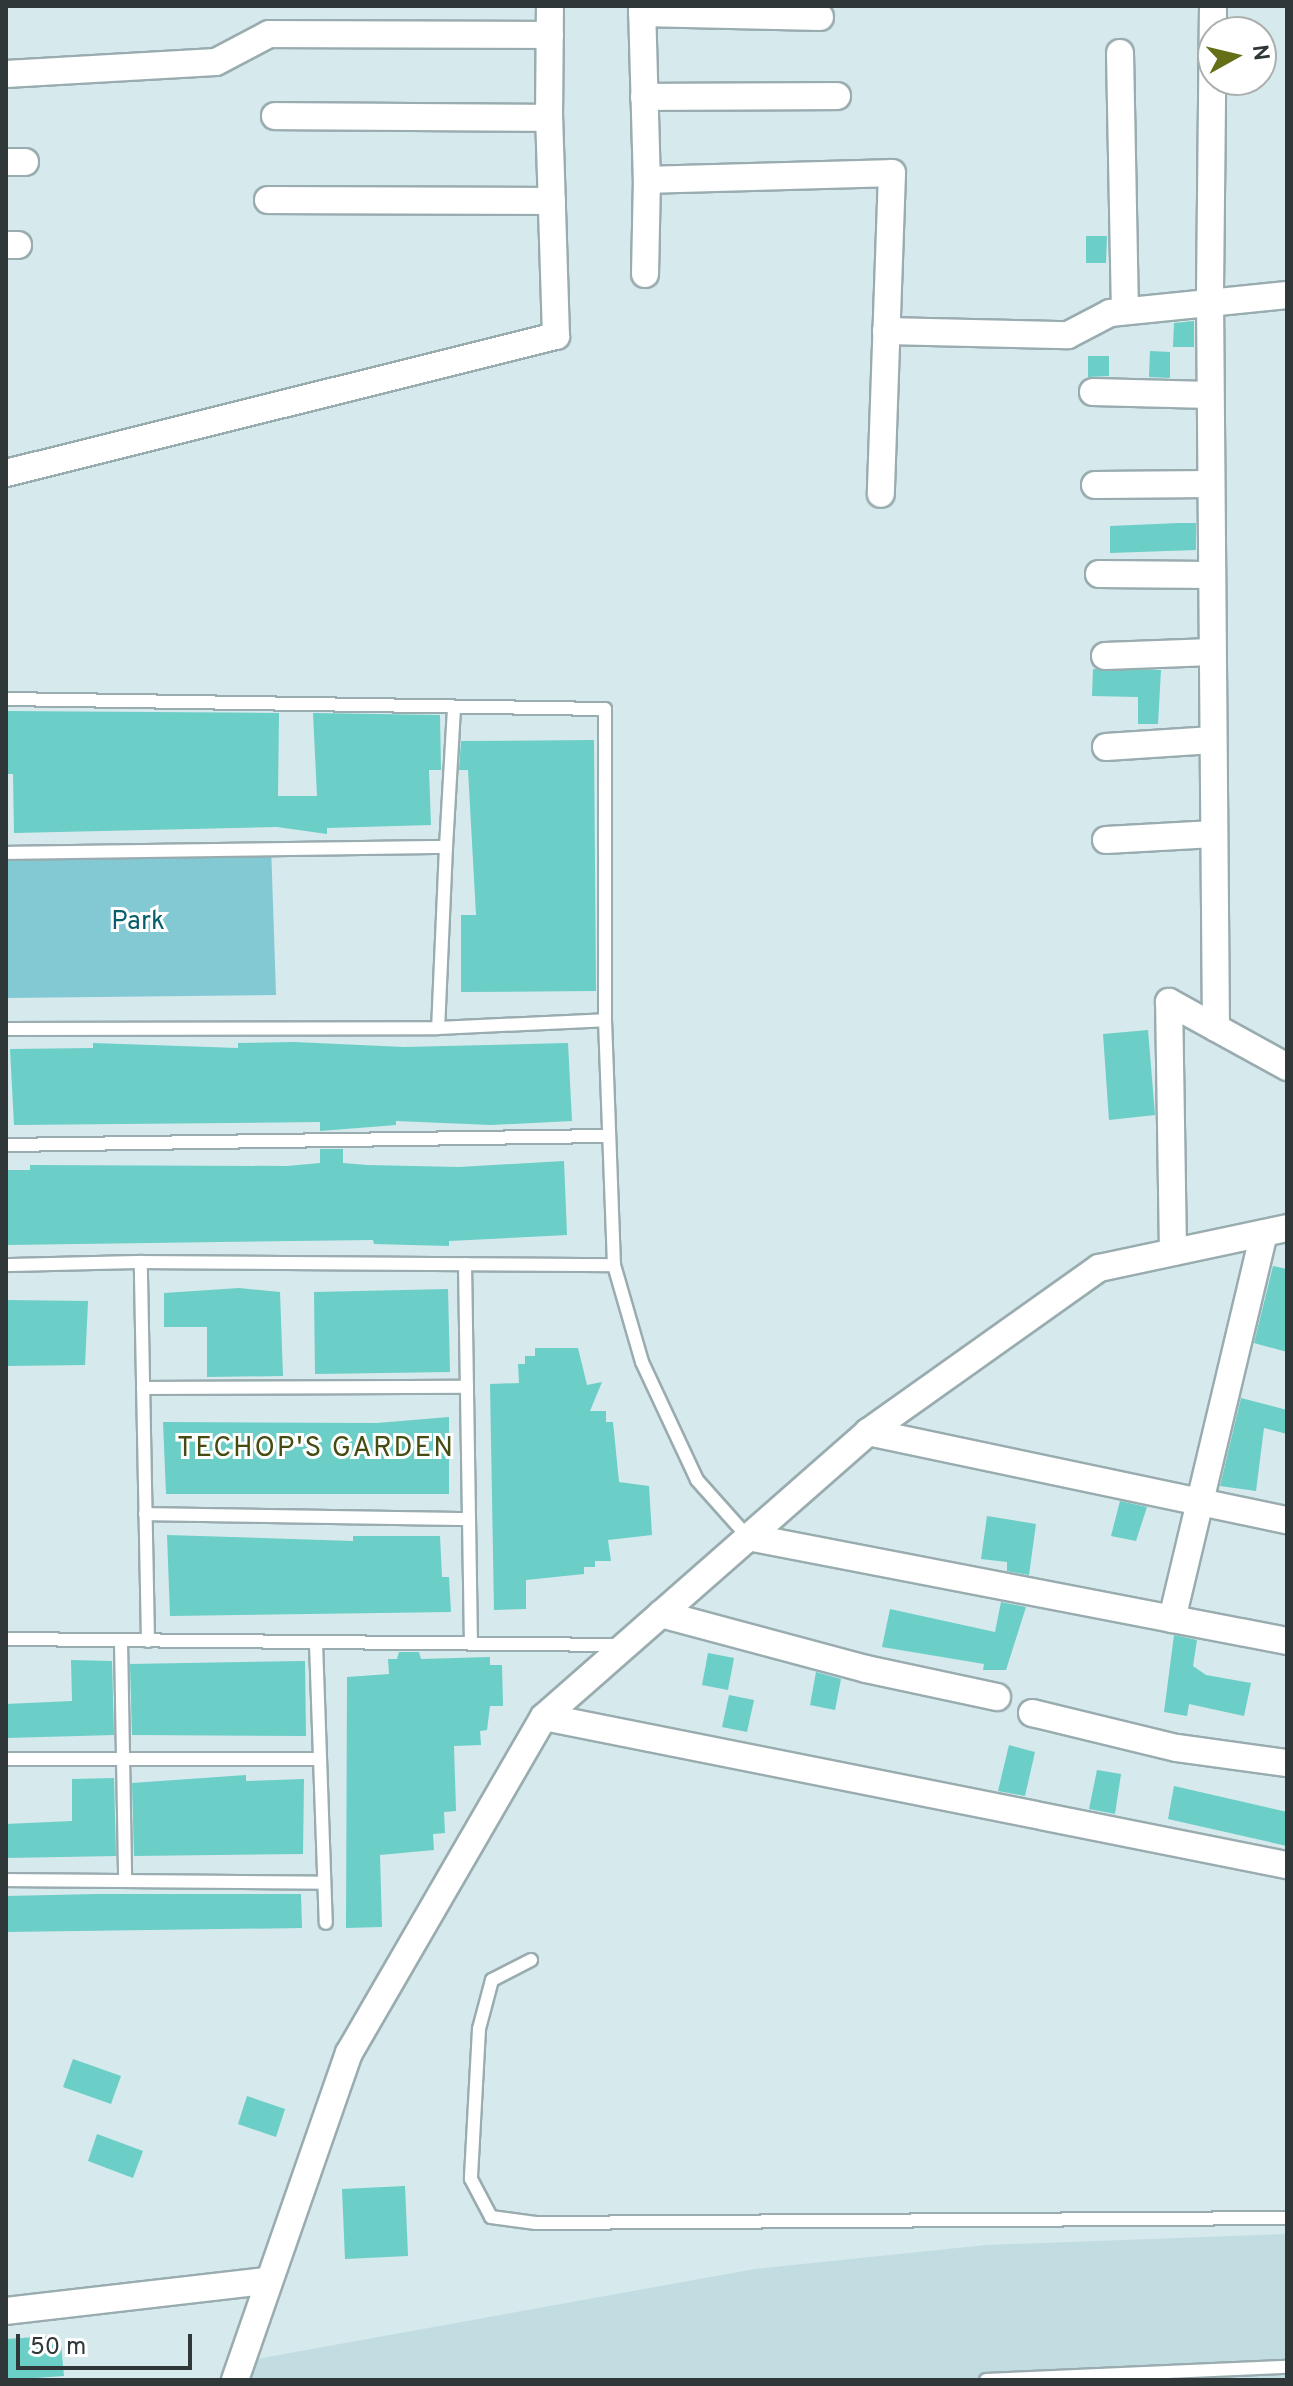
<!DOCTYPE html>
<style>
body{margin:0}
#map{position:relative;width:1293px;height:2386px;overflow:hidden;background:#d6e9ec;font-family:Overpass,sans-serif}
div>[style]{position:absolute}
.built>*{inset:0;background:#c1dde2}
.green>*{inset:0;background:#82c9d4}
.building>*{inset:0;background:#6bcec7}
.roads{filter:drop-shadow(2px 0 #99acaf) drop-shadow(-2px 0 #99acaf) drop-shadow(0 2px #99acaf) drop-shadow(0 -2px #99acaf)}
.service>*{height:12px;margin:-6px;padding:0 6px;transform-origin:6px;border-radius:6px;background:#fff}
.minor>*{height:26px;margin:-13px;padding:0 13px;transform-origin:13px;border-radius:13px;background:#fff}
span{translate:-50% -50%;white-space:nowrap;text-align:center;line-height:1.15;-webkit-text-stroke:6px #fff;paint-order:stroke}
.park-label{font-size:26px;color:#055e68}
.neighbourhood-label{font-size:28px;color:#454c12;letter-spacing:2px}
.frame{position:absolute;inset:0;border:8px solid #303738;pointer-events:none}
.north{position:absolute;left:1197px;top:16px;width:80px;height:80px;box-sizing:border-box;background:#fff;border:2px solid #acafaf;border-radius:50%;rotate:82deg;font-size:22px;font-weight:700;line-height:32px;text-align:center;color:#303738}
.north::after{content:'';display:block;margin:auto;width:28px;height:36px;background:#646f18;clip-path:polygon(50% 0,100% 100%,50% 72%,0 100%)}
.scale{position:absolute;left:16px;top:2334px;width:176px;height:36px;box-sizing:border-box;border:4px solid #303738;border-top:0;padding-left:10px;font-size:24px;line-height:28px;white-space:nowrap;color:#303738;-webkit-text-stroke:6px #fff;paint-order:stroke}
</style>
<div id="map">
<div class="built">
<div style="clip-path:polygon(1287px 2234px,1287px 2380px,241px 2380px,245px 2361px,755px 2269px,986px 2245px)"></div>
</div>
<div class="green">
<div style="clip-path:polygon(271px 845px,276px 995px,6px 998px,6px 853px)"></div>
</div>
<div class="building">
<div style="clip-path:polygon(1086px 236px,1107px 236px,1106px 263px,1086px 263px)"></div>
<div style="clip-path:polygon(1194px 321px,1194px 347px,1173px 347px,1174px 323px)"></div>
<div style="clip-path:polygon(1150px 351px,1170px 352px,1170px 378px,1149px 377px)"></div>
<div style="clip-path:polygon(1088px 356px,1109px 356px,1109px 376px,1088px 377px)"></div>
<div style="clip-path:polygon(1179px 523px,1196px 523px,1196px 550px,1110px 553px,1110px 526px)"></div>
<div style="clip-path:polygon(1093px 669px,1161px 670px,1158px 724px,1138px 724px,1138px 697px,1092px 696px)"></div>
<div style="clip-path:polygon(6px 711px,279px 713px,278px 796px,317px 796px,313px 713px,440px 715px,441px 770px,429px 770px,431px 825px,327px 828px,327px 834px,277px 827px,14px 833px,13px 774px,6px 774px)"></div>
<div style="clip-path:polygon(594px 740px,596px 991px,461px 992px,461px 915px,476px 915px,468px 770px,459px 770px,461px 741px)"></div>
<div style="clip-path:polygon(1148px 1030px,1155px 1115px,1109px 1120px,1103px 1034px)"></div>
<div style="clip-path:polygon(294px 1042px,404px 1047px,568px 1043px,572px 1121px,491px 1125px,396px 1121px,396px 1125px,320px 1131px,320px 1122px,14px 1125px,10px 1049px,93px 1048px,93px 1043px,238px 1048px,238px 1043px)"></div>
<div style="clip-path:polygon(320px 1149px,343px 1149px,343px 1163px,367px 1165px,459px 1167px,564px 1161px,567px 1235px,449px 1241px,449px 1246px,374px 1244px,373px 1240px,6px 1245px,6px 1170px,30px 1170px,30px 1165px,287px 1166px,320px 1163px)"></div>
<div style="clip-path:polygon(1273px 1266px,1287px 1269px,1287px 1352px,1254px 1343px)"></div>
<div style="clip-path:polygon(239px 1288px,280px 1292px,283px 1376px,207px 1377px,207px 1327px,164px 1327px,164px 1293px)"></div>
<div style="clip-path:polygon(448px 1289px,450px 1372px,315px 1374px,314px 1292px)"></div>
<div style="clip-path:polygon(6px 1300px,88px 1301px,85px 1365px,7px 1366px)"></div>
<div style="clip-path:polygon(535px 1348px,578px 1348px,587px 1385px,602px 1382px,590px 1411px,606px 1411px,606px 1422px,613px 1422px,619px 1482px,649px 1486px,652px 1535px,608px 1540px,611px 1561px,595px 1561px,595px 1567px,584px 1567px,584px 1574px,526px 1580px,526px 1609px,494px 1610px,490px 1384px,519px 1383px,518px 1364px,525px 1364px,525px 1356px,535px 1356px)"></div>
<div style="clip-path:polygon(1241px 1398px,1287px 1410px,1287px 1434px,1264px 1428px,1256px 1491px,1220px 1486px)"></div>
<div style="clip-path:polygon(449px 1417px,449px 1494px,166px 1494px,163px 1422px,377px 1423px)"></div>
<div style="clip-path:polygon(1120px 1501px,1147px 1507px,1136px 1541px,1111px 1536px)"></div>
<div style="clip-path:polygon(987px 1516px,1036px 1524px,1029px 1575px,1007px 1571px,1007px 1562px,981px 1559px)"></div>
<div style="clip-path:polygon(167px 1535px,353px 1541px,353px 1536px,440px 1536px,442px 1577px,449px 1577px,451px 1612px,170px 1616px)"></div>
<div style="clip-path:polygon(1001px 1602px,1026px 1607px,1006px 1670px,983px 1670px,984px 1664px,882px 1647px,890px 1609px,995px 1632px)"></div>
<div style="clip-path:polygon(1174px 1635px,1197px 1640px,1193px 1666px,1206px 1675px,1251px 1683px,1244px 1716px,1189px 1704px,1187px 1716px,1164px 1712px)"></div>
<div style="clip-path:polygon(399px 1652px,419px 1652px,421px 1659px,490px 1657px,490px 1665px,502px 1665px,503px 1706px,490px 1706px,487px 1730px,480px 1731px,481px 1745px,454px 1746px,456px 1811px,444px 1812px,445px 1833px,433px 1834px,434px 1850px,380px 1855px,382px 1927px,346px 1928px,347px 1677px,389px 1674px,388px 1659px,397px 1659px)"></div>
<div style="clip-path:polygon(708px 1653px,734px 1658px,728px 1690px,702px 1685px)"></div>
<div style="clip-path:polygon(71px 1660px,112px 1661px,114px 1735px,6px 1738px,6px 1704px,72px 1701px)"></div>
<div style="clip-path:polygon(305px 1661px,306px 1736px,132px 1735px,130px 1664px)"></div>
<div style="clip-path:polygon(816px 1672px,841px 1679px,835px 1710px,810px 1705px)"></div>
<div style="clip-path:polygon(729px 1695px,754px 1700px,747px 1732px,722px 1727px)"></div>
<div style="clip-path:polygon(1009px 1745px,1035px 1752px,1025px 1796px,998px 1791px)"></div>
<div style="clip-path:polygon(1097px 1770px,1121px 1774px,1115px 1814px,1089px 1809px)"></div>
<div style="clip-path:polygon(246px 1775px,246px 1781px,304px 1779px,303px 1854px,134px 1856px,132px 1783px)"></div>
<div style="clip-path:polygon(114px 1778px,116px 1856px,6px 1858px,6px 1824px,72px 1821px,72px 1779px)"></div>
<div style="clip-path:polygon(1174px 1786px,1287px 1812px,1287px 1846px,1168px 1819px)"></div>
<div style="clip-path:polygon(98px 1894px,301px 1894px,302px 1928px,6px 1932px,6px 1896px)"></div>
<div style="clip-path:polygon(73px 2059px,121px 2076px,111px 2104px,63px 2087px)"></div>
<div style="clip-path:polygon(247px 2096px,285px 2109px,276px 2137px,238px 2124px)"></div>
<div style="clip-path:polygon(97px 2134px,143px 2151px,133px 2178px,88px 2161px)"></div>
<div style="clip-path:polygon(405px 2186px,408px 2256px,345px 2259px,342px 2189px)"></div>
<div style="clip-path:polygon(51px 2336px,49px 2345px,61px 2344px,64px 2376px,6px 2380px,6px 2339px)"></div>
</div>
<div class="roads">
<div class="service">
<div style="left:6px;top:699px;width:599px;rotate:0.96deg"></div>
<div style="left:605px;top:709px;width:311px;rotate:90deg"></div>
<div style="left:446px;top:847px;width:140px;rotate:-86.7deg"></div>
<div style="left:6px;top:853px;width:440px;rotate:-0.8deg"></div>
<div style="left:446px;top:847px;width:181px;rotate:92.5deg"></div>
<div style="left:6px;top:1029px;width:432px;rotate:-0.1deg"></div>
<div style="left:438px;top:1028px;width:167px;rotate:-2.7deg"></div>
<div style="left:605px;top:1020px;width:245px;rotate:87.9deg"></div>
<div style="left:614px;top:1265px;width:101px;rotate:73.9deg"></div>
<div style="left:642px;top:1362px;width:130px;rotate:65deg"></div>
<div style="left:697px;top:1480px;width:76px;rotate:48.2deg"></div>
<div style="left:6px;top:1145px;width:603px;rotate:-0.86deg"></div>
<div style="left:465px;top:1264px;width:380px;rotate:89.1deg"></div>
<div style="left:6px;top:1265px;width:135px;rotate:-1.3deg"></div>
<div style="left:143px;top:1388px;width:324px;rotate:-0.2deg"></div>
<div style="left:145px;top:1514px;width:324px;rotate:0.9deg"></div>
<div style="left:6px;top:1639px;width:617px;rotate:0.56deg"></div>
<div style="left:121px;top:1641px;width:240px;rotate:89deg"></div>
<div style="left:148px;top:1641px;width:379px;rotate:-91.1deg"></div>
<div style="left:141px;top:1262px;width:473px;rotate:0.4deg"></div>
<div style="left:316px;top:1643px;width:280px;rotate:88deg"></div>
<div style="left:6px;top:1759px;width:313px"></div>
<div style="left:6px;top:1880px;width:318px;rotate:0.5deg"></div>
<div style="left:531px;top:1960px;width:44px;rotate:152.9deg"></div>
<div style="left:492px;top:1980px;width:51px;rotate:104.9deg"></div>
<div style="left:479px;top:2029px;width:150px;rotate:93.1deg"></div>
<div style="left:471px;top:2179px;width:43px;rotate:62.2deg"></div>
<div style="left:491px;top:2217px;width:45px;rotate:7.6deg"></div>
<div style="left:536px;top:2223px;width:751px;rotate:-0.38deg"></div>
<div style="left:986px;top:2380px;width:301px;rotate:-2.5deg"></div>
</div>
<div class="minor">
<div style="left:642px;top:6px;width:174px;rotate:88.4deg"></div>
<div style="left:647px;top:180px;width:245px;rotate:-1.6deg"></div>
<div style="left:892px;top:173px;width:321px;rotate:92deg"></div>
<div style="left:1213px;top:6px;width:293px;rotate:90.6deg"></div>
<div style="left:1210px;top:299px;width:729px;rotate:89.53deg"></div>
<div style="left:642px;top:13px;width:178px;rotate:1.3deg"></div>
<div style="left:1120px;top:53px;width:258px;rotate:88.9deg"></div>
<div style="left:6px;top:74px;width:210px;rotate:-3.3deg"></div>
<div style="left:216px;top:62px;width:60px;rotate:-27.8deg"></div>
<div style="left:269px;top:34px;width:281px;rotate:0.2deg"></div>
<div style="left:644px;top:97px;width:193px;rotate:-0.3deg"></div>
<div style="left:275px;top:116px;width:274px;rotate:0.4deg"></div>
<div style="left:549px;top:118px;width:112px;rotate:-89.5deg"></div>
<div style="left:6px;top:162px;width:19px"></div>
<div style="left:268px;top:200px;width:284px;rotate:0.2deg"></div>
<div style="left:6px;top:245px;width:12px"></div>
<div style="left:645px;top:274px;width:94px;rotate:-88.8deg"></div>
<div style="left:886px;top:331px;width:182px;rotate:1.3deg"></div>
<div style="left:1068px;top:335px;width:47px;rotate:-27.6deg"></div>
<div style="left:1110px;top:313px;width:178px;rotate:-5.8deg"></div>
<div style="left:1093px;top:392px;width:117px;rotate:1.5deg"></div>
<div style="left:6px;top:473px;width:567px;rotate:-13.99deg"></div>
<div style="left:556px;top:336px;width:218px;rotate:-91.8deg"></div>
<div style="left:1095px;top:485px;width:116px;rotate:-0.5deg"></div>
<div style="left:1099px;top:574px;width:113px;rotate:0.5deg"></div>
<div style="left:1105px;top:656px;width:107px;rotate:-2.1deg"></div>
<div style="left:1106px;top:747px;width:107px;rotate:-3.7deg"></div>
<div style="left:1106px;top:840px;width:108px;rotate:-3.2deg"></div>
<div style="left:1173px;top:1252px;width:250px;rotate:-90.9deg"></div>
<div style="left:1169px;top:1002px;width:135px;rotate:28.8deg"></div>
<div style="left:868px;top:1432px;width:428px;rotate:11.9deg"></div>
<div style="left:748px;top:1537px;width:549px;rotate:10.92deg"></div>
<div style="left:661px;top:1614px;width:212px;rotate:15deg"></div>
<div style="left:866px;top:1669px;width:134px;rotate:12.1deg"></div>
<div style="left:1172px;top:1619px;width:396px;rotate:-76.6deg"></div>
<div style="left:1032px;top:1713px;width:149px;rotate:13.6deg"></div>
<div style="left:1177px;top:1748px;width:111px;rotate:7.8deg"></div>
<div style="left:544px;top:1717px;width:758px;rotate:11.27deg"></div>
<div style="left:6px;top:2311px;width:262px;rotate:-6.6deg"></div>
<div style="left:235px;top:2380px;width:346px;rotate:-70.8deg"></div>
<div style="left:349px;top:2053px;width:388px;rotate:-59.9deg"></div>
<div style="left:544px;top:1717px;width:432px;rotate:-41.3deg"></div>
<div style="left:868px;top:1432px;width:283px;rotate:-35.4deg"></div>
<div style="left:1099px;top:1268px;width:192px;rotate:-12deg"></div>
</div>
</div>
<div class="park-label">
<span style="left:138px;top:923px">Park</span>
</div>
<div class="neighbourhood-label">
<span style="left:316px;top:1449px">TECHOP'S GARDEN</span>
</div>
<div class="frame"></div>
<div class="north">N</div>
<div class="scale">50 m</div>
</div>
